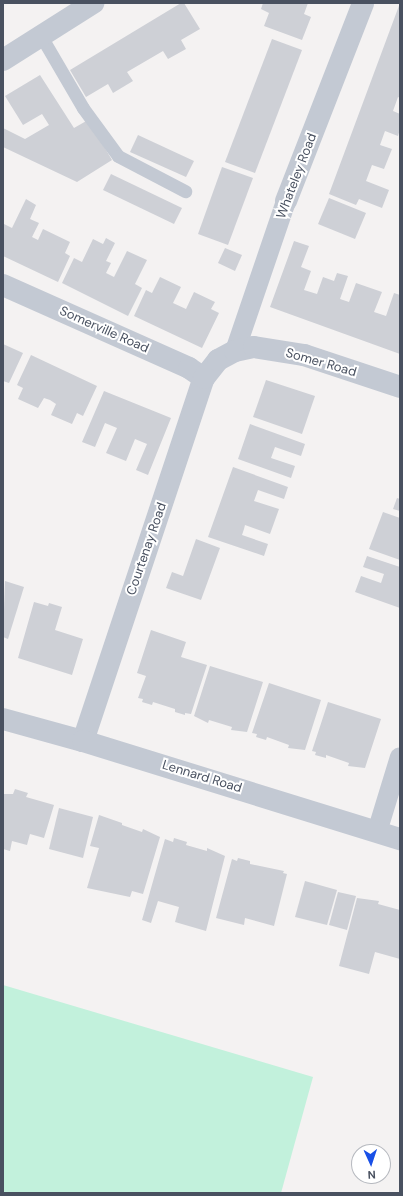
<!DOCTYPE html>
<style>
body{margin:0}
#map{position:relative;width:403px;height:1196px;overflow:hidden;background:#f4f2f2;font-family:"DM Sans",sans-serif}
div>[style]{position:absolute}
.green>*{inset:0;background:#c2f1dc}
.building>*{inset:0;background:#ced0d6}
.service>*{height:13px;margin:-6.5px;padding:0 6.5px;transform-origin:6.5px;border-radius:6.5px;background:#c3c9d3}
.pedestrian>*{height:20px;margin:-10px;padding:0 10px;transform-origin:10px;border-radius:10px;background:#c3c9d3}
.minor>*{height:22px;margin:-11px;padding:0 11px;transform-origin:11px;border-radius:11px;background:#c3c9d3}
.tertiary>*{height:22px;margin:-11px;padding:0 11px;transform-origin:11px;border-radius:11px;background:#c3c9d3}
span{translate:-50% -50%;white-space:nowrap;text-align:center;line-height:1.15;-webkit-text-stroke:4px #fff;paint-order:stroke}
.street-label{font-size:13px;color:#495160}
.frame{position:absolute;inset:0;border:4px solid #495160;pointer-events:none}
.north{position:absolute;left:351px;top:1144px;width:40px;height:40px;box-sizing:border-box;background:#fff;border:1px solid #b6b9bf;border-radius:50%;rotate:177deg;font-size:11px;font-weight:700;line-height:16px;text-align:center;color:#495160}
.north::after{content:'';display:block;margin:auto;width:14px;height:18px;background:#1950e7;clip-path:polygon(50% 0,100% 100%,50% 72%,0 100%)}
</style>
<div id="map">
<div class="green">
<div style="clip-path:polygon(3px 985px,313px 1077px,281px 1193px,3px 1193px)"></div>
</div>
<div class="building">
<div style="clip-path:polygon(181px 3px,184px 3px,200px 29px,181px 40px,186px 49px,168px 59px,163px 51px,127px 72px,133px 81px,113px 93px,108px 84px,86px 97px,70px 70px)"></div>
<div style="clip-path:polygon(263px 3px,308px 3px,304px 14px,311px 17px,302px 40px,264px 26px,269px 13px,261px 9px)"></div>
<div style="clip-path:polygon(400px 3px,400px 98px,398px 97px,393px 111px,400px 114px,400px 129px,398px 136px,385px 131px,380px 145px,392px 149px,384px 169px,372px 165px,366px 181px,389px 190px,382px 208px,359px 199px,356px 205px,329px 194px)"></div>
<div style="clip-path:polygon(272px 39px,302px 50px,255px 173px,225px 162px)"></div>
<div style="clip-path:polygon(40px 75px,74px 128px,88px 120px,112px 160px,77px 182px,3px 147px,3px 128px,25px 139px,49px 125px,42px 114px,23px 125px,5px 96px)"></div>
<div style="clip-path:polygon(138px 135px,194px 161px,186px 177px,130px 152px)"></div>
<div style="clip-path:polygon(222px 167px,253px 178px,228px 245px,198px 234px)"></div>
<div style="clip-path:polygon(111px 174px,182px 208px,174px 224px,103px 190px)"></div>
<div style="clip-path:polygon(329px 198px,366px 213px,355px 239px,318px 224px)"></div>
<div style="clip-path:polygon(26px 199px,36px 205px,30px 219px,39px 223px,32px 237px,38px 240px,43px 229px,70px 242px,65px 253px,70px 256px,58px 282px,3px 256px,3px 227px,4px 224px,12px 228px)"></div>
<div style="clip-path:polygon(106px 238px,115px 243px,106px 261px,111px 263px,106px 273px,114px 277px,127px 251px,147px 260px,135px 284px,142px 288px,128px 316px,62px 283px,74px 258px,82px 262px,93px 239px,103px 244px)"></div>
<div style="clip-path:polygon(294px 241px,309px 246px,301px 267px,311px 271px,304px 290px,317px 294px,323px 277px,334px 281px,337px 273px,348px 276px,340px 299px,349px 302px,356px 283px,382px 292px,374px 312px,386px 316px,394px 293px,400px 295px,400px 354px,270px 307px)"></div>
<div style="clip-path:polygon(225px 248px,242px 255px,235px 271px,218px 263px)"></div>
<div style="clip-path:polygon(160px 277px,181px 287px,173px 303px,186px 309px,194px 292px,215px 302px,211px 309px,219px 313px,202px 348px,134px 316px,146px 290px,152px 293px)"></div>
<div style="clip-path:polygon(3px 344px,23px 353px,9px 383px,3px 381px)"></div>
<div style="clip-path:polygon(31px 355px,97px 386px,83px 416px,77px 413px,72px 424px,51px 415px,56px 404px,50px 400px,44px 398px,38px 408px,18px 399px,23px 388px,17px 385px)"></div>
<div style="clip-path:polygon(266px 380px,315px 396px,302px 434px,253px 417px)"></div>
<div style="clip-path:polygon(104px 391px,171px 418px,148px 475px,136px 470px,147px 444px,135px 439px,126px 461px,106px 453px,117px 428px,105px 423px,95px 447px,82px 442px)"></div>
<div style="clip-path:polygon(250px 424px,305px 444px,301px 456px,275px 447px,271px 458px,295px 466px,291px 478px,238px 459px)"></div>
<div style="clip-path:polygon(233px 467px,288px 487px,284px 499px,258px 490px,254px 501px,279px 509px,270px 534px,245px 525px,244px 529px,242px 535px,268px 544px,264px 556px,208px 537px)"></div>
<div style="clip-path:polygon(397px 498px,400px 499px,400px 511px,393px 509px)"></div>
<div style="clip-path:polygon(383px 512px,400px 518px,400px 560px,369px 549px)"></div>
<div style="clip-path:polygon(196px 539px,220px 548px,201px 600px,166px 588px,172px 572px,183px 576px)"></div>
<div style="clip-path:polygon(367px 556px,400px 567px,400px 608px,355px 592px,361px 576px,381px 583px,384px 574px,363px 567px)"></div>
<div style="clip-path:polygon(5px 581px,24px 587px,8px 639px,3px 637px)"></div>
<div style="clip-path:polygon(34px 602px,48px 606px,49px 603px,62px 607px,55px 630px,83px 639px,72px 675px,18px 658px)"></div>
<div style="clip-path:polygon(151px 630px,186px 642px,181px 657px,207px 665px,191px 714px,185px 713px,185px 715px,175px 712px,175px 709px,153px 702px,152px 705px,142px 702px,143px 699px,138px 698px,146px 676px,137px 673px)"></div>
<div style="clip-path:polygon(210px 666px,263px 682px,247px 732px,231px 730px,232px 727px,209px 720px,208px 723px,194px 716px)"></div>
<div style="clip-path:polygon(269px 683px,321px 700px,305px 750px,288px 748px,289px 745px,267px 737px,266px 740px,256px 737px,257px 734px,252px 733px)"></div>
<div style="clip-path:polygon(328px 702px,381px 719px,365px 768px,348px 766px,349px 763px,326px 755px,326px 758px,315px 755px,316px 752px,312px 751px)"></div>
<div style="clip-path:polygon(15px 789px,28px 793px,26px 797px,54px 805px,44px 838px,30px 834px,27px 845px,12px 841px,10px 851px,3px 849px,3px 794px,13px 794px)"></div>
<div style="clip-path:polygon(59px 808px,93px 817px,83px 858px,49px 849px)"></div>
<div style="clip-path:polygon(99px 815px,122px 823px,122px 825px,142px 832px,143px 829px,160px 837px,143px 894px,132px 891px,130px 897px,87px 888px,99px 848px,90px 846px)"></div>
<div style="clip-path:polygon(174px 838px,187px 842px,186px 845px,207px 851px,207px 848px,225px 856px,206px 931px,175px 922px,179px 907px,158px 901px,151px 923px,142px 920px,165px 839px,173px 842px)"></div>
<div style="clip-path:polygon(238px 858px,250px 861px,250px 864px,284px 871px,283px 873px,287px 874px,274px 926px,245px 918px,244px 925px,216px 918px,232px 859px,237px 861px)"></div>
<div style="clip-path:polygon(305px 881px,337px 890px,327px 925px,295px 917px)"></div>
<div style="clip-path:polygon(338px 892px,356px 896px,347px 930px,329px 925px)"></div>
<div style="clip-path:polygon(357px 898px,379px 901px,378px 904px,400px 910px,400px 959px,375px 952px,369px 974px,339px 966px)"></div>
</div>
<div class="service">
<div style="left:41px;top:36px;width:83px;rotate:59.7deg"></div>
<div style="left:83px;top:108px;width:59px;rotate:53.9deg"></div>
<div style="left:118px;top:156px;width:76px;rotate:27.6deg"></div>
</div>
<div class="pedestrian">
<div style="left:235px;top:351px;width:158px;rotate:-71.2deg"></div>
<div style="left:377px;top:832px;width:78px;rotate:-73deg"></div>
</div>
<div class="minor">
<div style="left:286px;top:201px;width:212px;rotate:-68.7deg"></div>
<div style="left:3px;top:285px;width:204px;rotate:24deg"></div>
<div style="left:189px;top:368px;width:18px;rotate:34deg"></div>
<div style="left:83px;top:741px;width:383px;rotate:-71.6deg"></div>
<div style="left:204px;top:378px;width:23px;rotate:-52deg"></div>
<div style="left:218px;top:360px;width:19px;rotate:-28deg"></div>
<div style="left:235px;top:351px;width:19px;rotate:-12deg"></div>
<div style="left:254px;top:347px;width:51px;rotate:9.1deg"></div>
<div style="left:304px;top:355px;width:101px;rotate:18.4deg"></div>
</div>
<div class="tertiary">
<div style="left:3px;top:60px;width:107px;rotate:-32.3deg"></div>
<div style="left:3px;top:719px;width:83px;rotate:15.4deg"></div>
<div style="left:83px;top:741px;width:332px;rotate:17.2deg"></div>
</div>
<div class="street-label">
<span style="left:297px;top:176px;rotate:-69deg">Whateley Road</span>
<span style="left:104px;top:330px;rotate:24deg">Somerville Road</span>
<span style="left:321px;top:363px;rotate:16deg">Somer Road</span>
<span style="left:147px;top:549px;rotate:-71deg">Courtenay Road</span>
<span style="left:202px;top:777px;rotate:17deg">Lennard Road</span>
</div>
<div class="frame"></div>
<div class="north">N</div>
</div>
